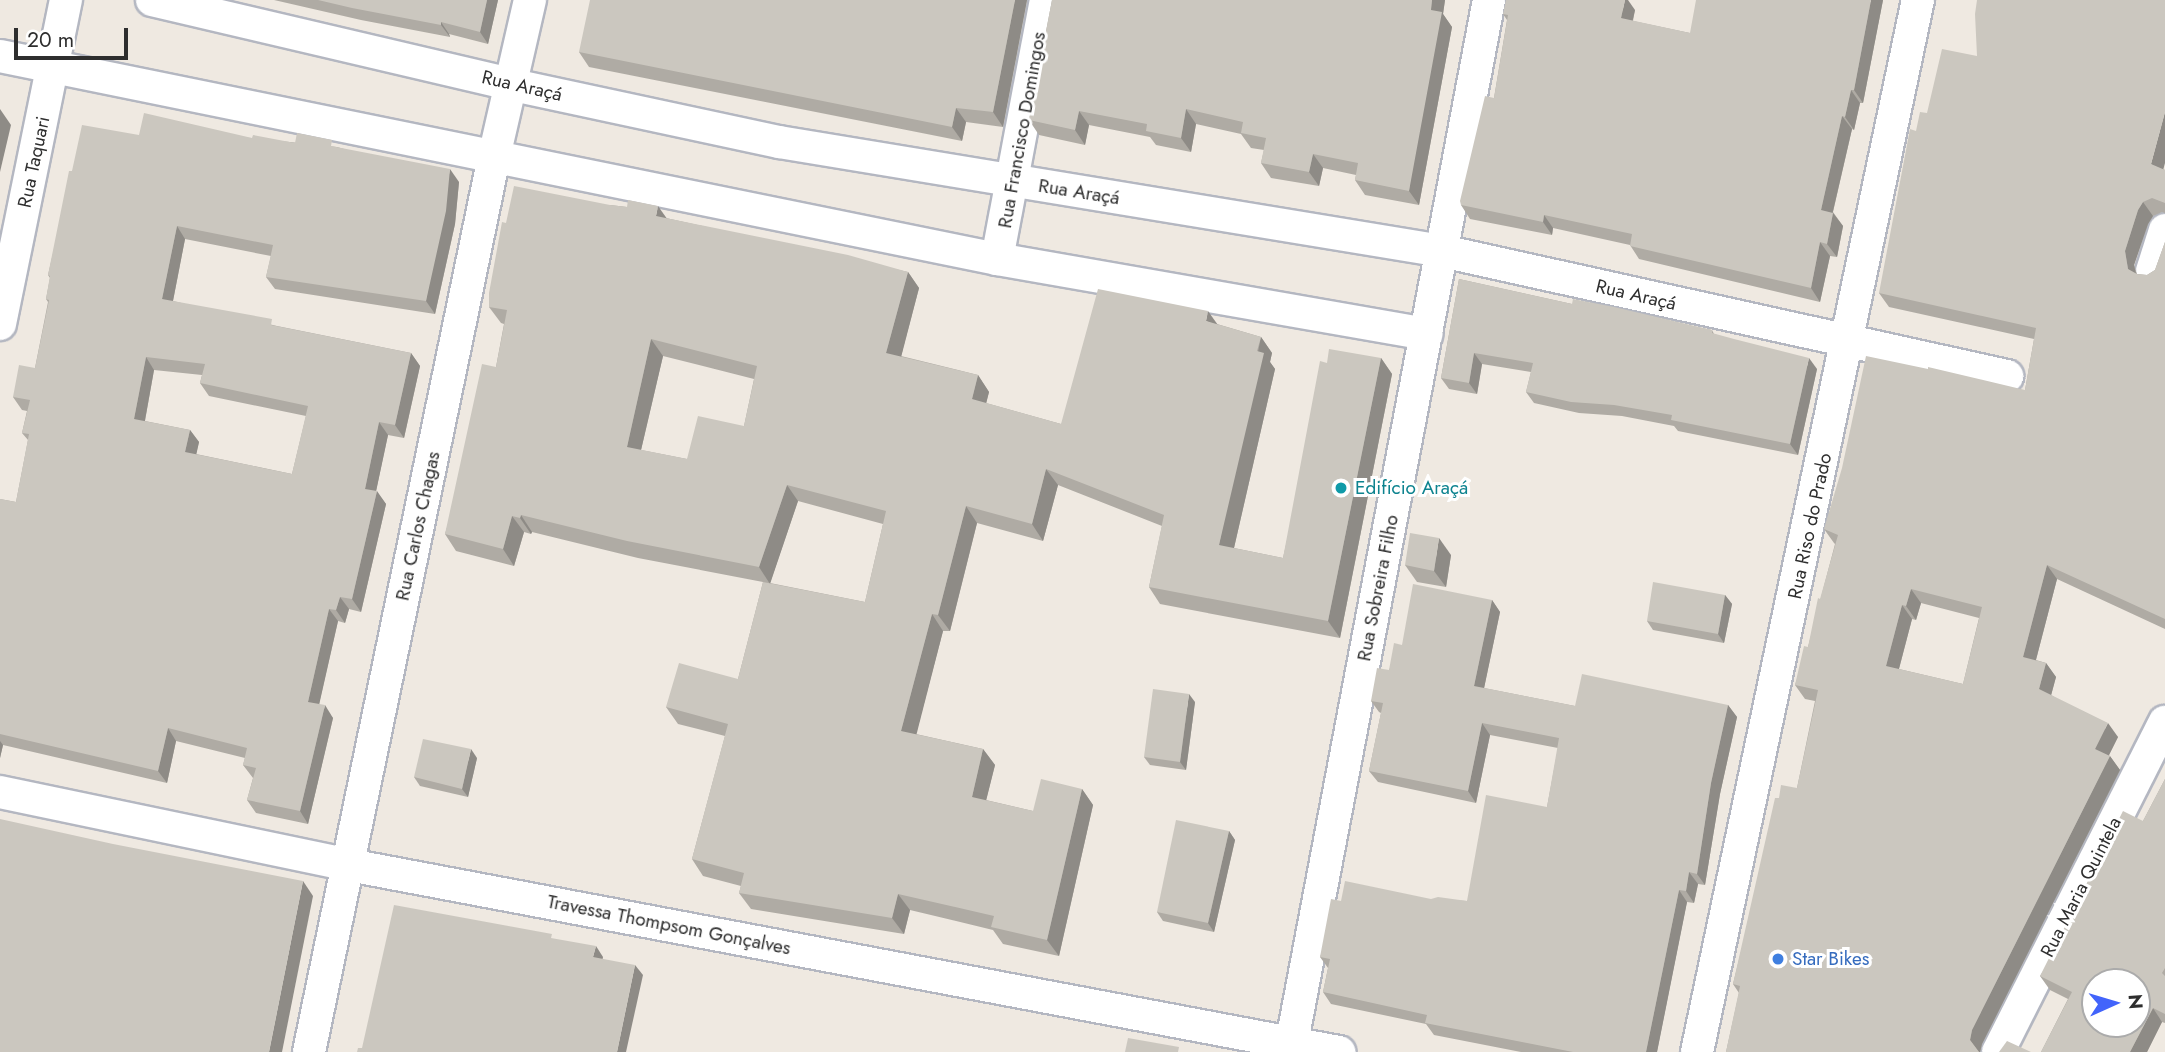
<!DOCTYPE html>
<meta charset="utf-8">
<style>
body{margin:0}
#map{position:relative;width:2165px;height:1052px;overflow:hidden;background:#efe9e1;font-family:Jost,sans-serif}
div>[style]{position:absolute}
.roads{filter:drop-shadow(2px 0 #b4b7c1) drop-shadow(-2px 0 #b4b7c1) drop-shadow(0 2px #b4b7c1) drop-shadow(0 -2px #b4b7c1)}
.minor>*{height:32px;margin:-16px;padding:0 16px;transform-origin:16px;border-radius:16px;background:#fff}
.wall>*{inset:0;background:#afaba4}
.shaded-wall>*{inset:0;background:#8e8b86}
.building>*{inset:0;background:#cbc7bf}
.dots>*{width:19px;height:19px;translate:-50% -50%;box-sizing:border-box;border:4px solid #fff;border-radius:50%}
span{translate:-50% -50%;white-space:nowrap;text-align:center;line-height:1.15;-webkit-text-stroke:6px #fff;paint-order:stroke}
.street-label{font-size:19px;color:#2e2e2e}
.culture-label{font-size:19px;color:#0d838f}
.left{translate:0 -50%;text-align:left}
.shop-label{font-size:19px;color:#366cbe}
.north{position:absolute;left:2081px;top:968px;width:70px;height:70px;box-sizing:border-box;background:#fff;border:2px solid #ababab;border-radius:50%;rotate:86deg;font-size:19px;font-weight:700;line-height:28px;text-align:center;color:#2e2e2e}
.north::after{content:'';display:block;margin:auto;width:24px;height:32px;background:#4264fb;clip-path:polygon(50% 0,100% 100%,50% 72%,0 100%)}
.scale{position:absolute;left:14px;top:28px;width:114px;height:32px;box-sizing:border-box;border:4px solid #2e2e2e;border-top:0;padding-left:9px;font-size:21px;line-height:24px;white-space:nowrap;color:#2e2e2e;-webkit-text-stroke:5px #fff;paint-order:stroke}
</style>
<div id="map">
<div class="roads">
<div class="minor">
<div style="left:152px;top:0;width:371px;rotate:13.2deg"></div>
<div style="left:513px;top:85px;width:272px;rotate:12.1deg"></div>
<div style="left:779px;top:142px;width:672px;rotate:9.34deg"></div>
<div style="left:1442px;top:251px;width:579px;rotate:12.48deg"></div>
<div style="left:0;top:56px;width:1017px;rotate:11.51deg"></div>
<div style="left:997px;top:259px;width:436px;rotate:9.9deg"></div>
<div style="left:997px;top:259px;width:264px;rotate:-79.3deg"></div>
<div style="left:2152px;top:271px;width:43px;rotate:-72.4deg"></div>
<div style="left:0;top:324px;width:331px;rotate:-78.5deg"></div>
<div style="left:0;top:792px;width:357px;rotate:11.8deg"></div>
<div style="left:349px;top:865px;width:1008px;rotate:10.7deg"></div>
<div style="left:309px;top:1052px;width:914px;rotate:-78.32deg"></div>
<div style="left:494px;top:157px;width:161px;rotate:-77.1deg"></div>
<div style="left:1290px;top:1052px;width:1071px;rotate:-79.29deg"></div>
<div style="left:1697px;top:1052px;width:1075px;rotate:-78.14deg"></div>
<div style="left:1998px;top:1052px;width:370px;rotate:-63.2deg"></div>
</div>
</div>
<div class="wall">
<div style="clip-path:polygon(274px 0,498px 0,488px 44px,449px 34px,450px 37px,361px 20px)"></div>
<div style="clip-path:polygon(1027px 0,1003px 127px,966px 122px,962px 141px,589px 67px,579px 52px)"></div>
<div style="clip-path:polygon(1052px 0,1445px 0,1443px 14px,1452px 27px,1419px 205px,1365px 195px,1355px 180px,1356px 175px,1323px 168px,1319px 186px,1271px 178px,1261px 163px,1264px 150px,1251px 148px,1241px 134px,1196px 124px,1191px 152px,1156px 145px,1150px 137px,1089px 125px,1085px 145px,1039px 135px,1029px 120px)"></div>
<div style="clip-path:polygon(1883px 0,1863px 103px,1860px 103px,1854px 130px,1852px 129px,1833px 212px,1843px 226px,1837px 257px,1830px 256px,1820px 302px,1639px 259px,1630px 245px,1553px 228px,1552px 235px,1470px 219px,1461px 205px,1494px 98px,1507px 20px,1503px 14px,1635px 10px,1633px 21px,1690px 33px)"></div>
<div style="clip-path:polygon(evenodd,139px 135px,252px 138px,337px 147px,459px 182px,455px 224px,435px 314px,275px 289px,266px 277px,271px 256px,185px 239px,173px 301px,277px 326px,411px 353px,420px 366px,404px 438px,388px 435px,376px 491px,386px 504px,361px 612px,349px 609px,345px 623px,338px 621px,319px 704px,333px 718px,308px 824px,256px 813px,247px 800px,253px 778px,243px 765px,245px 758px,176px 741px,167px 783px,3px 745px,0 758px,0 499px,16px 502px,28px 440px,22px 433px,27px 411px,22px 410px,13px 397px,35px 368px,48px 302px,46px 299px,50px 278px,48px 275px,72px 171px,139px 135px,154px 370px,202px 375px,200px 383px,209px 396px,306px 416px,292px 474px,196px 454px,199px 442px,190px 430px,145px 421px,154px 370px)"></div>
<div style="clip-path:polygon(evenodd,2163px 169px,2165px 170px,2165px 213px,2162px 212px,2153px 216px,2148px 224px,2134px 265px,2137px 274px,2147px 275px,2155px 270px,2165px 242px,2165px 629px,2057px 579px,2036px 660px,2046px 663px,2056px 677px,2051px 695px,2118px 737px,2109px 755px,2120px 770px,1982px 1044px,1980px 1052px,1726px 1052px,1739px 993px,1733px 984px,1779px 798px,1797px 788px,1815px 701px,1805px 699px,1795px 685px,1808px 647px,1835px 544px,1834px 543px,1824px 529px,2025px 390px,2034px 339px,1889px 307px,1879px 293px,2163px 169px,1921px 603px,1979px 618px,1963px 684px,1899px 669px,1912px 619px,1916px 620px,1921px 603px)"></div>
<div style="clip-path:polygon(evenodd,610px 205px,627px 207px,666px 218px,908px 272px,919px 288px,901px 356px,978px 375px,989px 392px,986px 403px,1061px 424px,1217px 324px,1261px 337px,1272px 353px,1270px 362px,1275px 369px,1234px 548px,1283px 558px,1327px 363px,1381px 358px,1392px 374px,1340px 638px,1160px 604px,1149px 587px,1162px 526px,1058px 485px,1043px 541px,977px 523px,950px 631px,943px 631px,916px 734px,983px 749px,995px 765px,986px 800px,1033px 811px,1082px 789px,1093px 805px,1059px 956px,1003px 944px,993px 930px,910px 910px,904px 934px,751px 909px,739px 893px,741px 886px,703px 876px,692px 859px,725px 736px,678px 724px,666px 707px,738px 679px,763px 582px,638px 558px,532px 532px,531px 534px,524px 532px,514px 566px,456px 551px,445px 534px,496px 367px,504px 324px,501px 323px,489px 307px,506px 223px,610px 205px,663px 356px,754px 379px,744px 426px,687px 459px,641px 450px,663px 356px,610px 205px,798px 501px,883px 524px,865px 602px,770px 583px,798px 501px)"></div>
<div style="clip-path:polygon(1459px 279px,1572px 304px,1712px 330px,1714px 334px,1817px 369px,1798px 455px,1678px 431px,1674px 426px,1622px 416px,1579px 413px,1534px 403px,1526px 392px,1531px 372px,1482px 364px,1477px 394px,1449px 389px,1441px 378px)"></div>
<div style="clip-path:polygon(1451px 555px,1446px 587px,1417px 582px,1405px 565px)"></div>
<div style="clip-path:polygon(1725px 595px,1732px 604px,1724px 643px,1653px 630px,1647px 621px)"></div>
<div style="clip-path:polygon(1492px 600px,1500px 612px,1484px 688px,1575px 706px,1728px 705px,1737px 717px,1720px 794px,1705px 885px,1698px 884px,1694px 903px,1687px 902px,1657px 1052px,1521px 1052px,1434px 1035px,1426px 1024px,1331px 1004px,1323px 992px,1328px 968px,1320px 957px,1341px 901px,1431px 899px,1467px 901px,1547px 807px,1558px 748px,1490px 735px,1476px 803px,1378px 782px,1369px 771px,1381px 713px,1379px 712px,1371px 701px,1389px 670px,1402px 645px)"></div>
<div style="clip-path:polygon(1195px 702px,1186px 770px,1150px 765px,1144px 757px)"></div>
<div style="clip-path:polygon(477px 758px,468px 797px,420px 786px,414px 777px)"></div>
<div style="clip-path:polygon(2165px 779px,2165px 1023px,2162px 1022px,2147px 1052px,2041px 1052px,2068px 999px,2050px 990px,2040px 976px,2143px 821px)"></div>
<div style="clip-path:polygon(1229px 831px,1235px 840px,1214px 932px,1163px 921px,1157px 912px)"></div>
</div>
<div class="shaded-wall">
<div style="clip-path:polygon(487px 0,498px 0,488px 44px,480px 32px)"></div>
<div style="clip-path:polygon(1015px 0,1027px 0,1003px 127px,993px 112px)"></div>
<div style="clip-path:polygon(1432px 0,1445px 0,1443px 14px,1452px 27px,1419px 205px,1409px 191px)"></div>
<div style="clip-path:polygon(1625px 0,1628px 0,1635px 10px,1630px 32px,1621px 18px)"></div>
<div style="clip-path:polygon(1871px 0,1883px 0,1863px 103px,1854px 90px)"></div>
<div style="clip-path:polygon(441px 22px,449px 34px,450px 37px,441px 25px)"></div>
<div style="clip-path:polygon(1851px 90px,1860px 103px,1854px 130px,1845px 117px)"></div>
<div style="clip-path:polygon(956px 108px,966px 122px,962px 141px,952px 127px)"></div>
<div style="clip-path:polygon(0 109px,11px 125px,0 172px)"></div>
<div style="clip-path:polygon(1186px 109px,1196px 124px,1191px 152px,1181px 138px)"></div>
<div style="clip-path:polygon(1079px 111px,1089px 125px,1085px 145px,1075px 130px)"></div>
<div style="clip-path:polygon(2165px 112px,2165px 163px,2161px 178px,2151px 164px)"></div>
<div style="clip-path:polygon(1842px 116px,1852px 129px,1830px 224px,1821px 210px)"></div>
<div style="clip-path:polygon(1313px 154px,1323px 168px,1319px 186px,1309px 172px)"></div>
<div style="clip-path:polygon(450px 169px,459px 182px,455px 224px,435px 314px,426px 301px)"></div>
<div style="clip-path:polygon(2143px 202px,2153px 216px,2148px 224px,2134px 265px,2138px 283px,2128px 269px,2125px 251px,2138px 210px)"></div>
<div style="clip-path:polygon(658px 206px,670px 223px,656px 216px)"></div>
<div style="clip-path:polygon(1833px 213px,1843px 226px,1837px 257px,1827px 244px)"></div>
<div style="clip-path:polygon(1544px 215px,1553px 228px,1552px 235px,1543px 222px)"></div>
<div style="clip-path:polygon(177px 226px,185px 239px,171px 311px,162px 299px)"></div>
<div style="clip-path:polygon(1820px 242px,1830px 256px,1820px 302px,1811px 288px)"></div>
<div style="clip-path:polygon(908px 272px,919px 288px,898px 369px,886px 353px)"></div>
<div style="clip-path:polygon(1208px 311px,1220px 328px,1206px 321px)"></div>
<div style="clip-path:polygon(1261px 337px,1272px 353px,1270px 362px,1275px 369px,1231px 561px,1219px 545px)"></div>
<div style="clip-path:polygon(651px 339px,663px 356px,638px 463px,627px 447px)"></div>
<div style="clip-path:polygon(411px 353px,420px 366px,404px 438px,395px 425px)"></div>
<div style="clip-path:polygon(1474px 353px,1482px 364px,1477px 394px,1469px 383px)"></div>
<div style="clip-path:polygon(146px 357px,154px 370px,143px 431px,134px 419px)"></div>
<div style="clip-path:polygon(1381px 358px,1392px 374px,1340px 638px,1328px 621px)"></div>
<div style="clip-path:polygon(1809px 358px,1817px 369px,1798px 455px,1790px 444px)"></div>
<div style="clip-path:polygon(978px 375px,989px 392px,983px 416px,972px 399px)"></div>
<div style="clip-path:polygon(379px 422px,388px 435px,374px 501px,365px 489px)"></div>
<div style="clip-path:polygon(190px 430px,199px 442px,194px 465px,185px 452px)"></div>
<div style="clip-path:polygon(1046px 469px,1058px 485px,1043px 541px,1032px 524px)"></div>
<div style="clip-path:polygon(787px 485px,798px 501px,770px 584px,759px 567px)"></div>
<div style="clip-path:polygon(377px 491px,386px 504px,361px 612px,352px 599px)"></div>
<div style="clip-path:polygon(966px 506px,977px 523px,950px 631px,938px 615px)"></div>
<div style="clip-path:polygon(521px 515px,532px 532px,531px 534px,520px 518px)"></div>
<div style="clip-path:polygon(512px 516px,524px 532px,514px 566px,503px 549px)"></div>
<div style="clip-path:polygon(1439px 538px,1451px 555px,1446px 587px,1434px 571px)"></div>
<div style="clip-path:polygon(2047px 565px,2057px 579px,2033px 671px,2023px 657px)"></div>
<div style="clip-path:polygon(1911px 589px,1921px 603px,1916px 620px,1906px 606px)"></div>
<div style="clip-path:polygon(1725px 595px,1732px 604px,1724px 643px,1718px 634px)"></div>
<div style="clip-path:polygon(340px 597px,349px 609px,345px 623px,336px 610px)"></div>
<div style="clip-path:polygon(1492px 600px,1500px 612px,1482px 698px,1474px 686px)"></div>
<div style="clip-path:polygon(1902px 605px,1912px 619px,1896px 680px,1886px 666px)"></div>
<div style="clip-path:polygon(329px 609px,338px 621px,317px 714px,308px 702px)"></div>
<div style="clip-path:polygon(932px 614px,943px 631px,913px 748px,901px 731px)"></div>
<div style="clip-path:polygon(2046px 663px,2056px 677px,2049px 703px,2039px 689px)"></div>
<div style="clip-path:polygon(1189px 694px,1195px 702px,1186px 770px,1180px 762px)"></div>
<div style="clip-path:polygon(325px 705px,333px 718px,308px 824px,300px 811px)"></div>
<div style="clip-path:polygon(1728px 705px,1737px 717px,1720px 794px,1705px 885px,1697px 874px,1711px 783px)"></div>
<div style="clip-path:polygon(1482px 723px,1490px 735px,1476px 803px,1468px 791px)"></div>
<div style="clip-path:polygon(2108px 723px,2118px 737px,2105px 763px,2095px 749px)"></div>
<div style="clip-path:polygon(168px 728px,176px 741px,167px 783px,158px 771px)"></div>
<div style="clip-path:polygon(0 741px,3px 745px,0 758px)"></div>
<div style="clip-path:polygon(471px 749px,477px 758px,468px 797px,462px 789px)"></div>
<div style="clip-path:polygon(983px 749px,995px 765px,983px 813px,972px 797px)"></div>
<div style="clip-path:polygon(2110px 756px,2120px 770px,1982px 1044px,1980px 1052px,1979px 1052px,1970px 1040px,1972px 1030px)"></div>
<div style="clip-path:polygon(1082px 789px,1093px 805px,1059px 956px,1047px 940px)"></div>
<div style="clip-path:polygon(1229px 831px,1235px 840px,1214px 932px,1208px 923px)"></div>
<div style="clip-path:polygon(1689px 872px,1698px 884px,1694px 903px,1686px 891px)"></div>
<div style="clip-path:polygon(303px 881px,313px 896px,282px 1052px,269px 1052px)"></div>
<div style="clip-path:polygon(1679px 890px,1687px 902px,1657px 1052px,1646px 1052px)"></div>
<div style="clip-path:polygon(898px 894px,910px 910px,904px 934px,892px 918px)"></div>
<div style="clip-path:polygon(596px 946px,603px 957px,601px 968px,593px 957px)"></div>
<div style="clip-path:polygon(635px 965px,643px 975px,626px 1052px,617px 1052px)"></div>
<div style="clip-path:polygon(2153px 1008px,2162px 1022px,2147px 1052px,2130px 1052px)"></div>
</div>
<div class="building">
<div style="clip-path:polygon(318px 0,487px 0,480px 32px,441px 22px,441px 25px,352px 8px)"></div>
<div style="clip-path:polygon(590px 0,1015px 0,993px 112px,956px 108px,952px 127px,579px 52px)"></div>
<div style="clip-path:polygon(1052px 0,1432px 0,1431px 10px,1442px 12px,1409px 191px,1355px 180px,1358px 163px,1313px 154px,1309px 172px,1261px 163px,1266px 138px,1241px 133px,1243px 122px,1186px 109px,1181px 138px,1146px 131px,1147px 124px,1079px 111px,1075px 130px,1029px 120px)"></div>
<div style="clip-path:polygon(1506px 0,1625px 0,1621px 18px,1690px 33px,1696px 0,1871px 0,1854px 90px,1851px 90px,1845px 117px,1842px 116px,1821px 210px,1833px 213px,1827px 244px,1820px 242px,1811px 288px,1630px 246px,1632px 234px,1544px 215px,1543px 222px,1461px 205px,1460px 201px,1485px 96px,1494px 98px,1508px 15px,1503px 14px)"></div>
<div style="clip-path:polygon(evenodd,1977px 0,2165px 0,2165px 112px,2151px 164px,2165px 170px,2165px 203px,2152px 198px,2143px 202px,2138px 210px,2125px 251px,2128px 269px,2137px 274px,2147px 275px,2155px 270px,2165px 242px,2165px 619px,2047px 565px,2023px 657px,2046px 663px,2039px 689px,2108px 723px,2095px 749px,2110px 756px,1972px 1030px,1970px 1040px,1979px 1052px,1726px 1052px,1740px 986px,1733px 984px,1775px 798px,1779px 798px,1781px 785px,1797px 788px,1818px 690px,1795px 685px,1804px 646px,1808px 647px,1818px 598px,1820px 599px,1838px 535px,1824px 529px,1842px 468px,1866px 356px,1928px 369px,1928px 367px,2025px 390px,2036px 328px,1879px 293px,1910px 129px,1916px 131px,1920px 112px,1927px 113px,1942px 49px,1977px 56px,1975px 14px,1977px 0,1911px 589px,1982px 607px,1963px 684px,1886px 666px,1902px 605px,1906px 606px,1911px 589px)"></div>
<div style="clip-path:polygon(evenodd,144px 113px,252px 138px,253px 135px,295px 143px,297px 133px,332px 140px,331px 146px,450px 169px,446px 211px,426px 301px,266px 277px,273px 245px,177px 226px,162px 299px,272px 319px,271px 325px,411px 353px,395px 425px,379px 422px,365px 489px,377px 491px,352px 599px,340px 597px,336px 610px,329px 609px,308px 702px,325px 705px,300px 811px,247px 800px,256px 768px,243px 765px,247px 748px,168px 728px,158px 771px,0 734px,0 499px,16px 502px,29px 434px,22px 433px,30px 400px,13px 397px,19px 365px,35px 368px,49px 300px,46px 299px,50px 276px,48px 275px,69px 171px,72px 171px,82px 125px,139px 135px,144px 113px,146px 357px,205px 364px,200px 383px,308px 406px,292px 474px,185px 452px,190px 430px,134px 419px,146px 357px)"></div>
<div style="clip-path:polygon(evenodd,514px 186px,610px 205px,627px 207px,628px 200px,658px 206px,656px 216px,848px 255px,908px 272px,886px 353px,978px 375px,972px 399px,1061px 424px,1098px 289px,1208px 311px,1206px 321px,1261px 337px,1257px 351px,1264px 353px,1219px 545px,1283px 558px,1320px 361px,1327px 363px,1329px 349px,1381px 358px,1328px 621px,1149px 587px,1164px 515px,1046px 469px,1032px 524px,966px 506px,938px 615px,932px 614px,901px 731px,983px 749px,972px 797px,1033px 811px,1041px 779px,1082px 789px,1047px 940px,991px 927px,994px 916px,898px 894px,892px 918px,739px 893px,744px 873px,692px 859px,728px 724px,666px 707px,679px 663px,738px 679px,763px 582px,865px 602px,886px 511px,787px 485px,759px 567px,627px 541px,521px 515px,520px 518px,512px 516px,503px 549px,445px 534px,482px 364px,496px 367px,507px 310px,489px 307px,489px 293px,502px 222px,506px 223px,514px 186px,651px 339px,757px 366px,744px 426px,698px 416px,687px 459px,627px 447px,651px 339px)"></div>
<div style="clip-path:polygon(1459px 279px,1572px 304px,1573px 299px,1614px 307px,1712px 330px,1712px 333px,1734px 339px,1809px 358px,1790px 444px,1671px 420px,1672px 415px,1614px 405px,1571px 402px,1526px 392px,1533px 363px,1474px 353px,1469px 383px,1441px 378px)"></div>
<div style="clip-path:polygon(1410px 533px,1439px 538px,1434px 571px,1405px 565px)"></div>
<div style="clip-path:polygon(1653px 582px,1725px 595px,1718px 634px,1647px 621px)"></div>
<div style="clip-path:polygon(1413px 584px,1492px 600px,1474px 686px,1575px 706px,1582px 674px,1728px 705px,1711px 783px,1697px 874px,1689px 872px,1686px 891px,1679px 890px,1646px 1052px,1573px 1052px,1425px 1023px,1427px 1015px,1323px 992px,1330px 959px,1320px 957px,1331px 899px,1341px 901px,1345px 881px,1431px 899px,1438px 897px,1467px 901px,1486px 795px,1547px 807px,1559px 738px,1482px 723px,1468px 791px,1369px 771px,1383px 703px,1371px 701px,1377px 668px,1389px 670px,1394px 643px,1402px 645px)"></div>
<div style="clip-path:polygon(1153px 689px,1189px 694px,1180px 762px,1144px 757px)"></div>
<div style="clip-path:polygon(423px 739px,471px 749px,462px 789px,414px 777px)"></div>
<div style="clip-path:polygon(evenodd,2165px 779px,2165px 968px,2162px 973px,2165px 976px,2165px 1014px,2153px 1008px,2130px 1052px,2041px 1052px,2072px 992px,2040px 976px,2123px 811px,2143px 821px,2165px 779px,2095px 982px,2137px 982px,2137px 1024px,2095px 1024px,2095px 982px)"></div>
<div style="clip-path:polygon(0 819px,113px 844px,303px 881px,269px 1052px,0 1052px)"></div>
<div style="clip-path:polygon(1176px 820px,1229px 831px,1208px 923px,1157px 912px)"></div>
<div style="clip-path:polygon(394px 905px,552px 934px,551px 938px,596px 946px,593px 957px,635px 965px,617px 1052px,357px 1052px,358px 1048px,362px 1048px)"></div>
<div style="clip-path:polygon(1128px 1038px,1179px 1047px,1178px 1052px,1125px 1052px)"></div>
<div style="clip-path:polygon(2007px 1041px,2031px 1052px,1999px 1052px)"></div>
</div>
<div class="dots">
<div style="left:1341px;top:488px;background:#0f9aa8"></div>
<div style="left:1778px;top:959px;background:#3f7fe0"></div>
</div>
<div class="street-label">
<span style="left:522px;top:86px;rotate:13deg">Rua Araçá</span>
<span style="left:1022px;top:130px;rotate:-80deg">Rua Francisco Domingos</span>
<span style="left:34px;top:162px;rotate:-78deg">Rua Taquari</span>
<span style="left:1079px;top:192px;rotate:9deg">Rua Araçá</span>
<span style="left:1636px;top:295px;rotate:13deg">Rua Araçá</span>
<span style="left:418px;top:526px;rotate:-78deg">Rua Carlos Chagas</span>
<span style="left:1810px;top:526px;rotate:-78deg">Rua Riso do Prado</span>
<span style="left:1378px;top:588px;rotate:-79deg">Rua Sobreira Filho</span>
<span style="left:2081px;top:887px;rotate:-63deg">Rua Maria Quintela</span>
<span style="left:669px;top:925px;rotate:11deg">Travessa Thompsom Gonçalves</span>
</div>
<div class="culture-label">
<span class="left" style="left:1355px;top:488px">Edifício Araçá</span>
</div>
<div class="shop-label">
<span class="left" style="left:1792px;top:959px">Star Bikes</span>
</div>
<div class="north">N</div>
<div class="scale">20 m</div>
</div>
